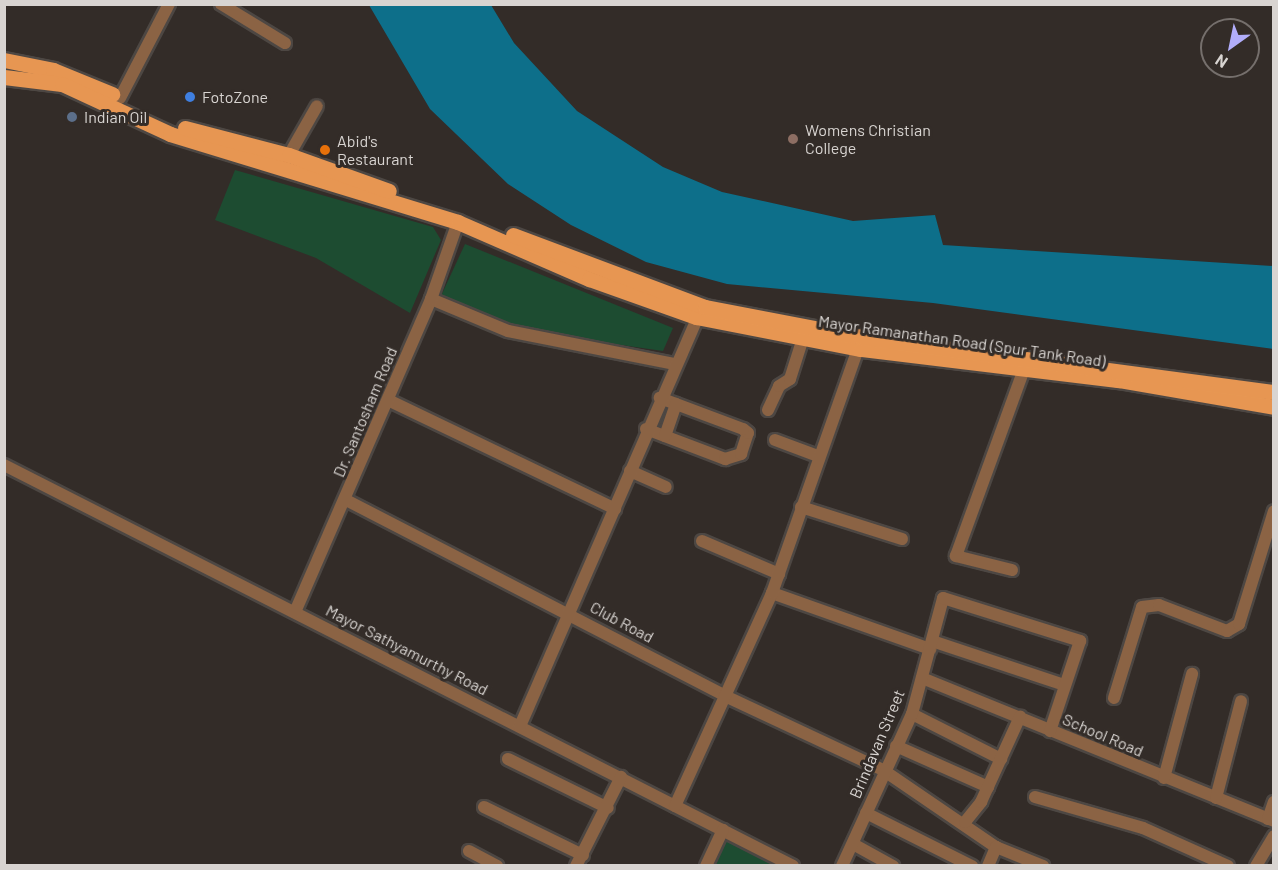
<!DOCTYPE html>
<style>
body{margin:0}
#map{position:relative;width:1278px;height:870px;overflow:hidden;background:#332c28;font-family:Barlow,sans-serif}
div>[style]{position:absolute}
.green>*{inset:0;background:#1d4c31}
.water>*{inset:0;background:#0d6f8a}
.roads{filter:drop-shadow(2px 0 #4d4743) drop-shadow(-2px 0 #4d4743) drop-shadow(0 2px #4d4743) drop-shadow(0 -2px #4d4743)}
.minor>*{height:12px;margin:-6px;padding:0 6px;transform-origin:6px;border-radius:6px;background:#8b6344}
.major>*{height:15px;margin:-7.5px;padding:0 7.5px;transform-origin:7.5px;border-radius:7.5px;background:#e79652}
.dots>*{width:16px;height:16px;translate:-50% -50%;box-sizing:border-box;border:3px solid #332c28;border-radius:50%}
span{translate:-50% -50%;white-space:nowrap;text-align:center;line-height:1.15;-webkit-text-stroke:6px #332c28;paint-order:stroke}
.poi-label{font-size:16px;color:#d8d4d1}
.left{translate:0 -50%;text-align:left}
.street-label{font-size:16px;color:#d8d4d1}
.frame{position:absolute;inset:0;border:6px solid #d8d4d1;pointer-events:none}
.north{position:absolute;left:1200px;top:18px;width:60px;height:60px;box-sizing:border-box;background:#332c28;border:2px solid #756f6c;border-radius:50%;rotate:213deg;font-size:16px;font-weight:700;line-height:24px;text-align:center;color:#d8d4d1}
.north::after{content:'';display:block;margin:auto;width:21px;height:27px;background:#b1adfa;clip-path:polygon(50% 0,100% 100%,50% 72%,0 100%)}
</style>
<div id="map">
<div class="green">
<div style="clip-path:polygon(235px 170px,433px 227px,441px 240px,410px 313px,316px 258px,215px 220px)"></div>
<div style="clip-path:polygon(465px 244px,673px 328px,663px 351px,503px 328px,440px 298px)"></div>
<div style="clip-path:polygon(727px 840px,781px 865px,715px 866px)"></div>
</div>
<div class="water">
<div style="clip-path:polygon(369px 5px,491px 5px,514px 43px,577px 111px,663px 167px,722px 192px,853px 221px,935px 215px,943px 245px,1273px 266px,1273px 349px,933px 303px,727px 284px,646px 262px,571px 225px,508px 184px,430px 109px)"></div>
</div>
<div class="roads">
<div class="minor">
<div style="left:221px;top:4px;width:75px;rotate:31.4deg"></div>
<div style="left:120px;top:98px;width:106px;rotate:-62.5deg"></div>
<div style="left:289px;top:155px;width:56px;rotate:-60.3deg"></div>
<div style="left:431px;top:299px;width:83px;rotate:22.6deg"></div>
<div style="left:508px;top:331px;width:169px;rotate:11.2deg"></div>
<div style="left:388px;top:400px;width:252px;rotate:25.6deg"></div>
<div style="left:768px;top:410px;width:26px;rotate:-65deg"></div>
<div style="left:779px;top:386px;width:13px;rotate:-32deg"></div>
<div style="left:790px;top:379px;width:43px;rotate:-72.4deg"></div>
<div style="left:646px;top:429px;width:85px;rotate:20.8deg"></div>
<div style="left:725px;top:459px;width:17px;rotate:-17deg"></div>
<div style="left:741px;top:454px;width:22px;rotate:-72deg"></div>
<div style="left:748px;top:433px;width:6px;rotate:-141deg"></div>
<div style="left:743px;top:429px;width:89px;rotate:-159.5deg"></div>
<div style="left:665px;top:436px;width:34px;rotate:-71deg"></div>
<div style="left:775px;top:440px;width:46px;rotate:20.4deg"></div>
<div style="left:4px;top:465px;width:885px;rotate:26.94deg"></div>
<div style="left:630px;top:471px;width:39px;rotate:24deg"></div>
<div style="left:346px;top:500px;width:424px;rotate:27.3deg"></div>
<div style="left:723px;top:695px;width:177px;rotate:25.1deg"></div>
<div style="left:883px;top:770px;width:137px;rotate:34.3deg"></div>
<div style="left:996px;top:847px;width:51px;rotate:22deg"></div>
<div style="left:801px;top:507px;width:106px;rotate:17.6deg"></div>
<div style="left:702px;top:541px;width:84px;rotate:23.2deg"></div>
<div style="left:1012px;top:570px;width:58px;rotate:-166deg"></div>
<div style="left:956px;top:556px;width:199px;rotate:-70deg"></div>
<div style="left:772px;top:593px;width:168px;rotate:19.5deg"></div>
<div style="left:295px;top:612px;width:341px;rotate:-66.5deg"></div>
<div style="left:431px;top:299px;width:82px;rotate:-70.7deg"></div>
<div style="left:932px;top:641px;width:139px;rotate:18.4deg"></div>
<div style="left:922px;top:678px;width:380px;rotate:22.1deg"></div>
<div style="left:1114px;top:698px;width:95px;rotate:-72.9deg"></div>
<div style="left:1142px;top:607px;width:17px;rotate:-7deg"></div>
<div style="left:1159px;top:605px;width:73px;rotate:20.9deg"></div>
<div style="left:1227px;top:631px;width:14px;rotate:-30deg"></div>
<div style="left:1239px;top:624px;width:118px;rotate:-72.8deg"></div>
<div style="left:912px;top:714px;width:100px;rotate:26.8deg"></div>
<div style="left:520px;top:726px;width:451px;rotate:-66.5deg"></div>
<div style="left:896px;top:746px;width:101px;rotate:24deg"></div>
<div style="left:508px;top:759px;width:111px;rotate:26.1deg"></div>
<div style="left:1164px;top:778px;width:108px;rotate:-74.9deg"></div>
<div style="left:1035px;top:797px;width:112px;rotate:16deg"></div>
<div style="left:1143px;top:828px;width:93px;rotate:24.1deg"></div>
<div style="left:1216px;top:798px;width:100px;rotate:-75.5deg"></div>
<div style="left:675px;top:806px;width:234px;rotate:-65.5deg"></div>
<div style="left:772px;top:593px;width:268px;rotate:-70.6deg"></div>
<div style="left:484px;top:807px;width:110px;rotate:25.9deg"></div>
<div style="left:866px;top:813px;width:119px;rotate:26.6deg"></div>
<div style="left:1268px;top:819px;width:18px;rotate:-71deg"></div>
<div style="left:965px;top:822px;width:26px;rotate:-51deg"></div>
<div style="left:981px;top:802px;width:94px;rotate:-65.4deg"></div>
<div style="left:853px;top:844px;width:46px;rotate:28.8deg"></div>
<div style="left:469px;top:851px;width:32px;rotate:28deg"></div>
<div style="left:576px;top:866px;width:100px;rotate:-63.2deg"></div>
<div style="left:706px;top:866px;width:40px;rotate:-65deg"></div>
<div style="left:842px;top:866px;width:167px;rotate:-65.3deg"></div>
<div style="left:912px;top:714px;width:120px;rotate:-75deg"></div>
<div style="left:943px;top:598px;width:144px;rotate:17.4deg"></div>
<div style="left:1080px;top:641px;width:95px;rotate:108.4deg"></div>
<div style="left:988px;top:866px;width:21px;rotate:-67deg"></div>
<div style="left:1256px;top:866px;width:35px;rotate:-59deg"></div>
</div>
<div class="major">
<div style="left:4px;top:60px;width:50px;rotate:11.5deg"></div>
<div style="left:53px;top:70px;width:64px;rotate:22.1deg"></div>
<div style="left:4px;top:77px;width:58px;rotate:6.9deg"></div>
<div style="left:62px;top:84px;width:119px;rotate:24.8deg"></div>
<div style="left:170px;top:134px;width:301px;rotate:17deg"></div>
<div style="left:458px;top:222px;width:143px;rotate:23.5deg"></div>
<div style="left:589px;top:279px;width:114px;rotate:19.6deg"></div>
<div style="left:696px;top:317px;width:168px;rotate:11deg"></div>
<div style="left:861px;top:349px;width:259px;rotate:6.9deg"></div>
<div style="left:1118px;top:380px;width:158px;rotate:9.8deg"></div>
<div style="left:185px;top:128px;width:107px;rotate:14.6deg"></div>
<div style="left:289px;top:155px;width:106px;rotate:19.8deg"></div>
<div style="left:513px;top:235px;width:205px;rotate:20.6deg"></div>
<div style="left:705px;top:307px;width:159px;rotate:10.9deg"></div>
<div style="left:861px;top:337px;width:417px;rotate:7.6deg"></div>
</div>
</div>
<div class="dots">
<div style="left:190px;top:97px;background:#3f7fe0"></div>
<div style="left:72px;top:117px;background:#5c6f8a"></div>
<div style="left:793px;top:139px;background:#8d6e63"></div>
<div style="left:325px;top:150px;background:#e8710a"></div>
</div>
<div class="poi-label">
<span class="left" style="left:202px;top:97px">FotoZone</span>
<span class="left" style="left:84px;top:117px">Indian Oil</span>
<span class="left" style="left:805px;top:139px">Womens Christian<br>College</span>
<span class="left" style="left:337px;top:150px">Abid's<br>Restaurant</span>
</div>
<div class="street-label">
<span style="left:962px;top:341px;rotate:8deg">Mayor Ramanathan Road (Spur Tank Road)</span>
<span style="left:365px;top:412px;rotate:-67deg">Dr. Santosham Road</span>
<span style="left:622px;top:622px;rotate:28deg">Club Road</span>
<span style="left:407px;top:650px;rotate:27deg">Mayor Sathyamurthy Road</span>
<span style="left:1103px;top:735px;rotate:23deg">School Road</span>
<span style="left:877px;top:744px;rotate:-67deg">Brindavan Street</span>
</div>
<div class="frame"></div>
<div class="north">N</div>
</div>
